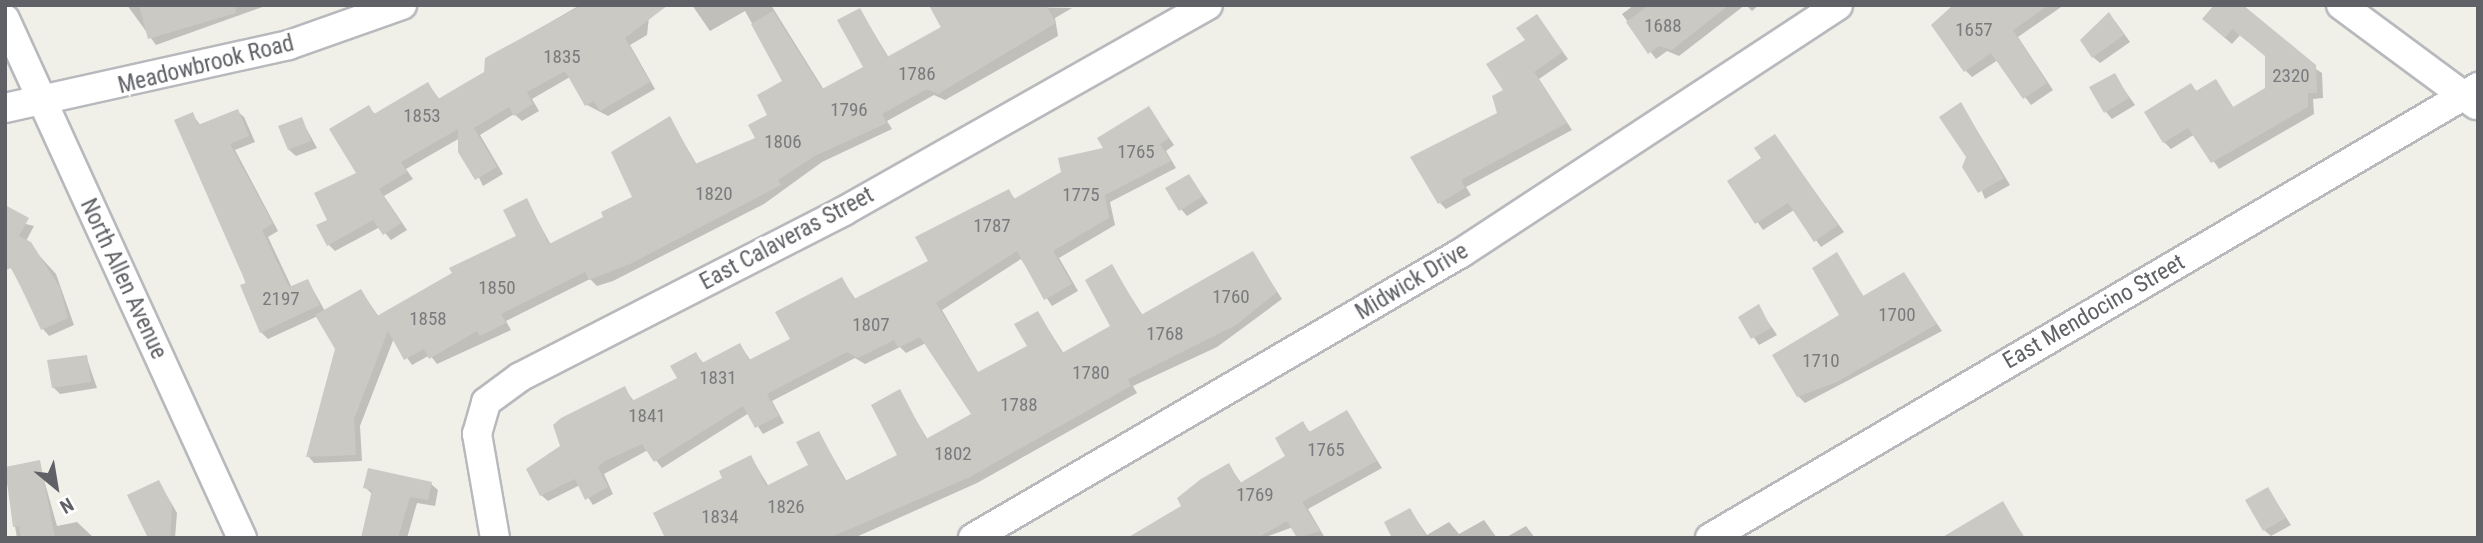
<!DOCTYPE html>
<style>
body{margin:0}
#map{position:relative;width:2483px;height:543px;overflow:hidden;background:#f0efe8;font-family:"Roboto Condensed",sans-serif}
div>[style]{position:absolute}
.shadow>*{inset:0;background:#0003}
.building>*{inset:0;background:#cbc9c4}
.roads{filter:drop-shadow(2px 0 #b7b9bd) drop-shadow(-2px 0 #b7b9bd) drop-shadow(0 2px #b7b9bd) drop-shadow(0 -2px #b7b9bd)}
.minor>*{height:28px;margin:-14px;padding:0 14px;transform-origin:14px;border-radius:14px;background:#fff}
span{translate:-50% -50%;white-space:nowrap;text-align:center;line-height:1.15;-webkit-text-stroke:6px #fff;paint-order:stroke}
.number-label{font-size:19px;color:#7a7b7e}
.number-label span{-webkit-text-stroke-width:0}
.street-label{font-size:23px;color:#5f6166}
.frame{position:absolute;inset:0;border:7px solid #5f6166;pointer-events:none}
.north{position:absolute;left:21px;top:452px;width:70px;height:70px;-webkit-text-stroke:5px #fff;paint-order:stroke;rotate:150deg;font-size:19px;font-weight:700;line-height:28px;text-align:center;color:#5f6166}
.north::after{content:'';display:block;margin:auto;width:24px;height:32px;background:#5f6166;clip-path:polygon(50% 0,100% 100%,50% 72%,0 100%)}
</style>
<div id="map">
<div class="shadow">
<div style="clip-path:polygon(127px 5px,268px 5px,156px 45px)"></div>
<div style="clip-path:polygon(580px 5px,668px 5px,649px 17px,647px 35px,630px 45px,655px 89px,608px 116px,587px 105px,570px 77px,532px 99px,539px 111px,522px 121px,514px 114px,480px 135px,503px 174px,483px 186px,460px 138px,406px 169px,413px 179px,384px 196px,407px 230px,391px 240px,380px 227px,335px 251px,329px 245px,329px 220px,359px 174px,368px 107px,376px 115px,428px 84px,440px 100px,486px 73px,487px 59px)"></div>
<div style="clip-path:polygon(692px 5px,771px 5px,824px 90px,865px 68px,860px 10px,889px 58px,942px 29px,929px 5px,1072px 8px,1055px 18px,1058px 36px,945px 100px,934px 95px,887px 121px,892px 129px,822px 162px,764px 204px,613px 281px,597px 286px,590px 279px,506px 321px,511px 330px,437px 364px,430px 355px,412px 365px,394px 338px,360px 426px,362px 461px,314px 463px,308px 456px,337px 348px,318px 316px,268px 339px,261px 332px,192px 114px,201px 126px,237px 111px,244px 117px,255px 142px,235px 150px,278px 231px,268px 237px,292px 288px,308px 281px,325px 311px,361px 291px,379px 317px,518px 236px,527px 201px,551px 245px,606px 218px,634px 197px,613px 152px,670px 119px,697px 165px,757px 139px,785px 82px,745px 11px,710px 31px)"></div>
<div style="clip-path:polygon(1634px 5px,1745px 5px,1679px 56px,1667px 51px,1656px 59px,1622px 14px)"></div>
<div style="clip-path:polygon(1746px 5px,1759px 5px,1752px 11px)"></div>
<div style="clip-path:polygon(1963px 5px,2064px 5px,2018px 37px,2053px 90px,2031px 105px,1998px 60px,1972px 77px,1966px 71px)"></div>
<div style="clip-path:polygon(2216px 5px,2322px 73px,2323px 98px,2313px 99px,2314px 114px,2219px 169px,2195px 134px,2171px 149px,2164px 142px,2191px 86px,2198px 92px,2216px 82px,2234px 108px,2267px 89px,2267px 57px,2240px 35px,2232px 44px,2211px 26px)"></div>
<div style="clip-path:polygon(1537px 16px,1568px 59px,1539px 79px,1572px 130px,1466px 187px,1471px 195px,1446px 209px,1440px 203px,1500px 114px)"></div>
<div style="clip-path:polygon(2115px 21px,2130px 42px,2100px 63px,2093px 57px)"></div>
<div style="clip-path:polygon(2114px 75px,2135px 105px,2112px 119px,2106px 112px)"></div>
<div style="clip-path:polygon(1961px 104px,2010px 185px,1985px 199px,1968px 157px)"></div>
<div style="clip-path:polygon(1149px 109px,1174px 145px,1166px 151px,1176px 168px,1110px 202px,1115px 225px,1059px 258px,1078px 291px,1052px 306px,1021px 259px,942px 310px,979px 374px,1029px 346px,1038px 313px,1064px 354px,1113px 326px,1112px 267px,1143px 316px,1253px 254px,1282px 299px,1217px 347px,1133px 386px,1137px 393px,977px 483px,854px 538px,667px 538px,751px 457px,769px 487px,810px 466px,819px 433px,847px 482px,899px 456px,899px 392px,928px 440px,973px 415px,926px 343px,906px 353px,900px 347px,865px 364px,855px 358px,772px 401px,784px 423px,763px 434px,749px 413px,662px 468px,648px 450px,604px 474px,613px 494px,593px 505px,580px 485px,548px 501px,541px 495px,562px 447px,624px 388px,634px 401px,679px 379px,696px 354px,704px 364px,740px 345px,751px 361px,792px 340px,842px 279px,856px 300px,930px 261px,1009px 192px,1016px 200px,1106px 149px)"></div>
<div style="clip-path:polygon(301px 119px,317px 148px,296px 156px,289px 150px)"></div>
<div style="clip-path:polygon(1775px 136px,1844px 232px,1821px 247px,1794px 210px,1763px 230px,1729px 181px,1763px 158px)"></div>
<div style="clip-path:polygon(1189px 176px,1208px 203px,1187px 216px,1181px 209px)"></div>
<div style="clip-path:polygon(5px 219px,34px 226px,26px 241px,56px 274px,74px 325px,49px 336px,43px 329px,10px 266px)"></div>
<div style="clip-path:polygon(1837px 255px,1864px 297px,1903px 274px,1942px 331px,1805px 403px,1798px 396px,1842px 315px)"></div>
<div style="clip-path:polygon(1758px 307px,1777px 335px,1759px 345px,1740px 317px)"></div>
<div style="clip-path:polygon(86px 356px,97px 388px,60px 394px,53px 387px)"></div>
<div style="clip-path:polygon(1347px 412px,1382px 468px,1308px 509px,1325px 538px,1299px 538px,1293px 527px,1263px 538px,1184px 507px,1229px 466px,1242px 484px,1288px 457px,1303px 424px,1311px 433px)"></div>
<div style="clip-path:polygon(39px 462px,57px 526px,77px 522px,94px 538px,17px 538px,5px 469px)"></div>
<div style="clip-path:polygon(159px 482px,177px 513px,175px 538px,150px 538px)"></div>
<div style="clip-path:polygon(431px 484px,438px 490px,435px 506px,417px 503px,407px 538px,363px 538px,373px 495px,365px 487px)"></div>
<div style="clip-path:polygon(2268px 489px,2291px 525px,2271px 536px,2264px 530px)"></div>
<div style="clip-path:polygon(2002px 503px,2025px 538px,1961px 538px)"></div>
<div style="clip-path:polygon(1410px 510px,1427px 535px,1449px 522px,1459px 534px,1484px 520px,1497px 538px,1394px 538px)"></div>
<div style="clip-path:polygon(1526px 526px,1535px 538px,1505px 538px)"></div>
</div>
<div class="building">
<div style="clip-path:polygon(139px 5px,235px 5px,236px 13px,148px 39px)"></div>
<div style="clip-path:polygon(582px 5px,668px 5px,625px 38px,650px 82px,600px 111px,594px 101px,585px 106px,565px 71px,527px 92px,533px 104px,514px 116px,509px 107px,474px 128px,497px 167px,475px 180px,458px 152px,458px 129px,401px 162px,407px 172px,379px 189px,401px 223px,383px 235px,373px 220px,327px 246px,316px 225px,327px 220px,314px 193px,356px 173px,329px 129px,369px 105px,374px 114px,428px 82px,438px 99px,484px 72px,485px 58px)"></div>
<div style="clip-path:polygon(929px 5px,1046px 5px,1056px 23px,938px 94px,927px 89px,882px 114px,887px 123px,815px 156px,778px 180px,781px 185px,630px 264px,589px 280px,585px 272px,501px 314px,506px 323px,480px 336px,477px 331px,429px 359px,424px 349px,404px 360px,388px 331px,354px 419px,356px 455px,306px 457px,335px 349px,315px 315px,361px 289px,377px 316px,452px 273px,449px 268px,516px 236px,503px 210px,527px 198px,549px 244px,603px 217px,601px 212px,632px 197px,611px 152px,670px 116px,695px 164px,755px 138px,748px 125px,767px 115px,757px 95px,782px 81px,751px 24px,773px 11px,822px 89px,863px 67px,837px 20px,860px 8px,887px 57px,941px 27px)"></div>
<div style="clip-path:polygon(1649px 5px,1729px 5px,1672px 50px,1659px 46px,1648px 54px,1626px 22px)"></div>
<div style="clip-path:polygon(1953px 5px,2049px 5px,2013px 30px,2047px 83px,2023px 99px,1991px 53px,1964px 72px,1931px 25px)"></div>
<div style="clip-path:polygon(2214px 5px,2243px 5px,2316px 65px,2317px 93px,2308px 93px,2308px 107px,2211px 163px,2188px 128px,2163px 143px,2144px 112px,2191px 83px,2196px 91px,2216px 79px,2233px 107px,2265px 88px,2265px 56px,2232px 29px,2225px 38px,2202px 19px)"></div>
<div style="clip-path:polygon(2109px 12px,2124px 35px,2092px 58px,2080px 40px)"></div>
<div style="clip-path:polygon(1537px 14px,1563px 52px,1534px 72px,1567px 123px,1461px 180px,1465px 188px,1438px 204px,1410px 157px,1497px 113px,1492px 96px,1503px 90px,1486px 64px,1525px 40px,1516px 28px)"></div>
<div style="clip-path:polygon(2115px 73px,2129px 98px,2104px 113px,2089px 87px)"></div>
<div style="clip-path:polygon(1961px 102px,2004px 178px,1978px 193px,1962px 167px,1966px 157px,1939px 117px)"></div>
<div style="clip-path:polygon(1149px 106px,1169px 138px,1160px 144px,1171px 161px,1105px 195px,1109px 218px,1053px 251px,1072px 284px,1044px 300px,1017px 251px,936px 303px,978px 372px,1027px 346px,1014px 324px,1038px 311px,1062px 353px,1110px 326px,1085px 280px,1112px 264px,1141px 315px,1253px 251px,1277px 292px,1236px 325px,1128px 379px,1131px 386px,970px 477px,829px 538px,665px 538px,653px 513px,722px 478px,719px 471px,751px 455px,766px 486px,808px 465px,796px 442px,819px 431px,845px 481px,897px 455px,871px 405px,900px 389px,926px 439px,971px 414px,920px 337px,898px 348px,894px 340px,858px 358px,847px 352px,767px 394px,779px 416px,755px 428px,743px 406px,654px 462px,642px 444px,605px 461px,598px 467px,608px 487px,585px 500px,575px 479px,540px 496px,526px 469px,560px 446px,553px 425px,561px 418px,625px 386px,632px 401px,677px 378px,670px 366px,696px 352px,702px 363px,740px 343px,749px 360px,790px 339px,775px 312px,842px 277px,854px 299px,928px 261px,915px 237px,1009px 189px,1014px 199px,1061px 172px,1058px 158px,1103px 148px,1097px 138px)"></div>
<div style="clip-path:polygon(238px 109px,249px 136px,230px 144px,273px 224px,262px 230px,289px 287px,308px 279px,320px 305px,260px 333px,240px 285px,246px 283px,174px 120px,193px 112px,198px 125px)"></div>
<div style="clip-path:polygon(302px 117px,311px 141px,288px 150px,278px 126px)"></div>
<div style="clip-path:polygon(1775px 134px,1838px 225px,1814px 242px,1788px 203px,1755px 224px,1727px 181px,1761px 158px,1754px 148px)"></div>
<div style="clip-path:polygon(1189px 174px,1203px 196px,1179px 211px,1165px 188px)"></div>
<div style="clip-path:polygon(5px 205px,29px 218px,19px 236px,31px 242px,60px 288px,68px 318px,41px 330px,12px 268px,5px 270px)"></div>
<div style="clip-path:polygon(1837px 252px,1863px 296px,1904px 272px,1937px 324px,1837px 382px,1797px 397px,1772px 355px,1839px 315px,1812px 268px)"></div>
<div style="clip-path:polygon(1759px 304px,1771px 328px,1751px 339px,1738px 317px)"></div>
<div style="clip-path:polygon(87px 355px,91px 382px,52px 388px,47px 360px)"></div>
<div style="clip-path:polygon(1347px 410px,1377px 461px,1302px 502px,1320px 531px,1297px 538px,1287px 521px,1257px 538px,1127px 538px,1181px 506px,1177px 498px,1201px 479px,1229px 463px,1240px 483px,1285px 456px,1275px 438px,1303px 421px,1309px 432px)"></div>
<div style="clip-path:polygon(40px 460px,55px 538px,21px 538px,19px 526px,13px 527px,5px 467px)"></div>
<div style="clip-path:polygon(368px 468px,432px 482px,428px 500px,410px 497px,398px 538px,361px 538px,372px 490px,363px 488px)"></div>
<div style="clip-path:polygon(159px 480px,172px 506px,170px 538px,148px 538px,127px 495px)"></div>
<div style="clip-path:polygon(2268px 487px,2286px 518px,2263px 531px,2245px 500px)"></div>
<div style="clip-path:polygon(2003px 501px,2024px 538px,1941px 538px)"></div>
<div style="clip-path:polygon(1410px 508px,1427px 538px,1392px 538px,1384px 522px)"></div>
</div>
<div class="roads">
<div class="minor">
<div style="left:2341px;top:5px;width:168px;rotate:36.5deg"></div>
<div style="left:5px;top:19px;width:571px;rotate:65.46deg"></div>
<div style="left:5px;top:108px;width:291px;rotate:-12.5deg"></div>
<div style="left:289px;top:45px;width:120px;rotate:-19.5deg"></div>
<div style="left:495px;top:538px;width:106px;rotate:-99.8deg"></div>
<div style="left:477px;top:434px;width:33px;rotate:-74deg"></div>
<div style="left:486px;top:402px;width:42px;rotate:-36.3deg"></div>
<div style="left:520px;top:377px;width:364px;rotate:-27.1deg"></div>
<div style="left:844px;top:211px;width:418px;rotate:-29.5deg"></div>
<div style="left:973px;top:538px;width:565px;rotate:-30.29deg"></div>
<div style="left:1461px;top:253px;width:451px;rotate:-33.3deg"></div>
<div style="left:1710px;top:538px;width:891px;rotate:-30.42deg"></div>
</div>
</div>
<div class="number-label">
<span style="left:1663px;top:26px">1688</span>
<span style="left:1974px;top:30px">1657</span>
<span style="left:562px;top:57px">1835</span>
<span style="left:917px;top:74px">1786</span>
<span style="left:2291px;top:76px">2320</span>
<span style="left:849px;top:110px">1796</span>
<span style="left:422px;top:116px">1853</span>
<span style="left:783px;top:142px">1806</span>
<span style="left:1136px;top:152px">1765</span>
<span style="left:714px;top:194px">1820</span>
<span style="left:1081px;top:195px">1775</span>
<span style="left:992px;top:226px">1787</span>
<span style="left:497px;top:288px">1850</span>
<span style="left:1231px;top:297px">1760</span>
<span style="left:281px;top:299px">2197</span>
<span style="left:1897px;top:315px">1700</span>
<span style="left:428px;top:319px">1858</span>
<span style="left:871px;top:325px">1807</span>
<span style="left:1165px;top:334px">1768</span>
<span style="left:1821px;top:361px">1710</span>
<span style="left:1091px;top:373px">1780</span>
<span style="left:718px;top:378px">1831</span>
<span style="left:1019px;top:405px">1788</span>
<span style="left:647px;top:416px">1841</span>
<span style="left:1326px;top:450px">1765</span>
<span style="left:953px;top:454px">1802</span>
<span style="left:1255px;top:495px">1769</span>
<span style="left:786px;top:507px">1826</span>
<span style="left:720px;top:517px">1834</span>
</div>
<div class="street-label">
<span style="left:206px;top:65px;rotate:-14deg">Meadowbrook Road</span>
<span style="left:787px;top:239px;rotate:-28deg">East Calaveras Street</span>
<span style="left:123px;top:279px;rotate:65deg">North Allen Avenue</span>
<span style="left:1412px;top:282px;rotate:-31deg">Midwick Drive</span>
<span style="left:2094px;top:312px;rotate:-30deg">East Mendocino Street</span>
</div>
<div class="frame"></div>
<div class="north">N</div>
</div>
